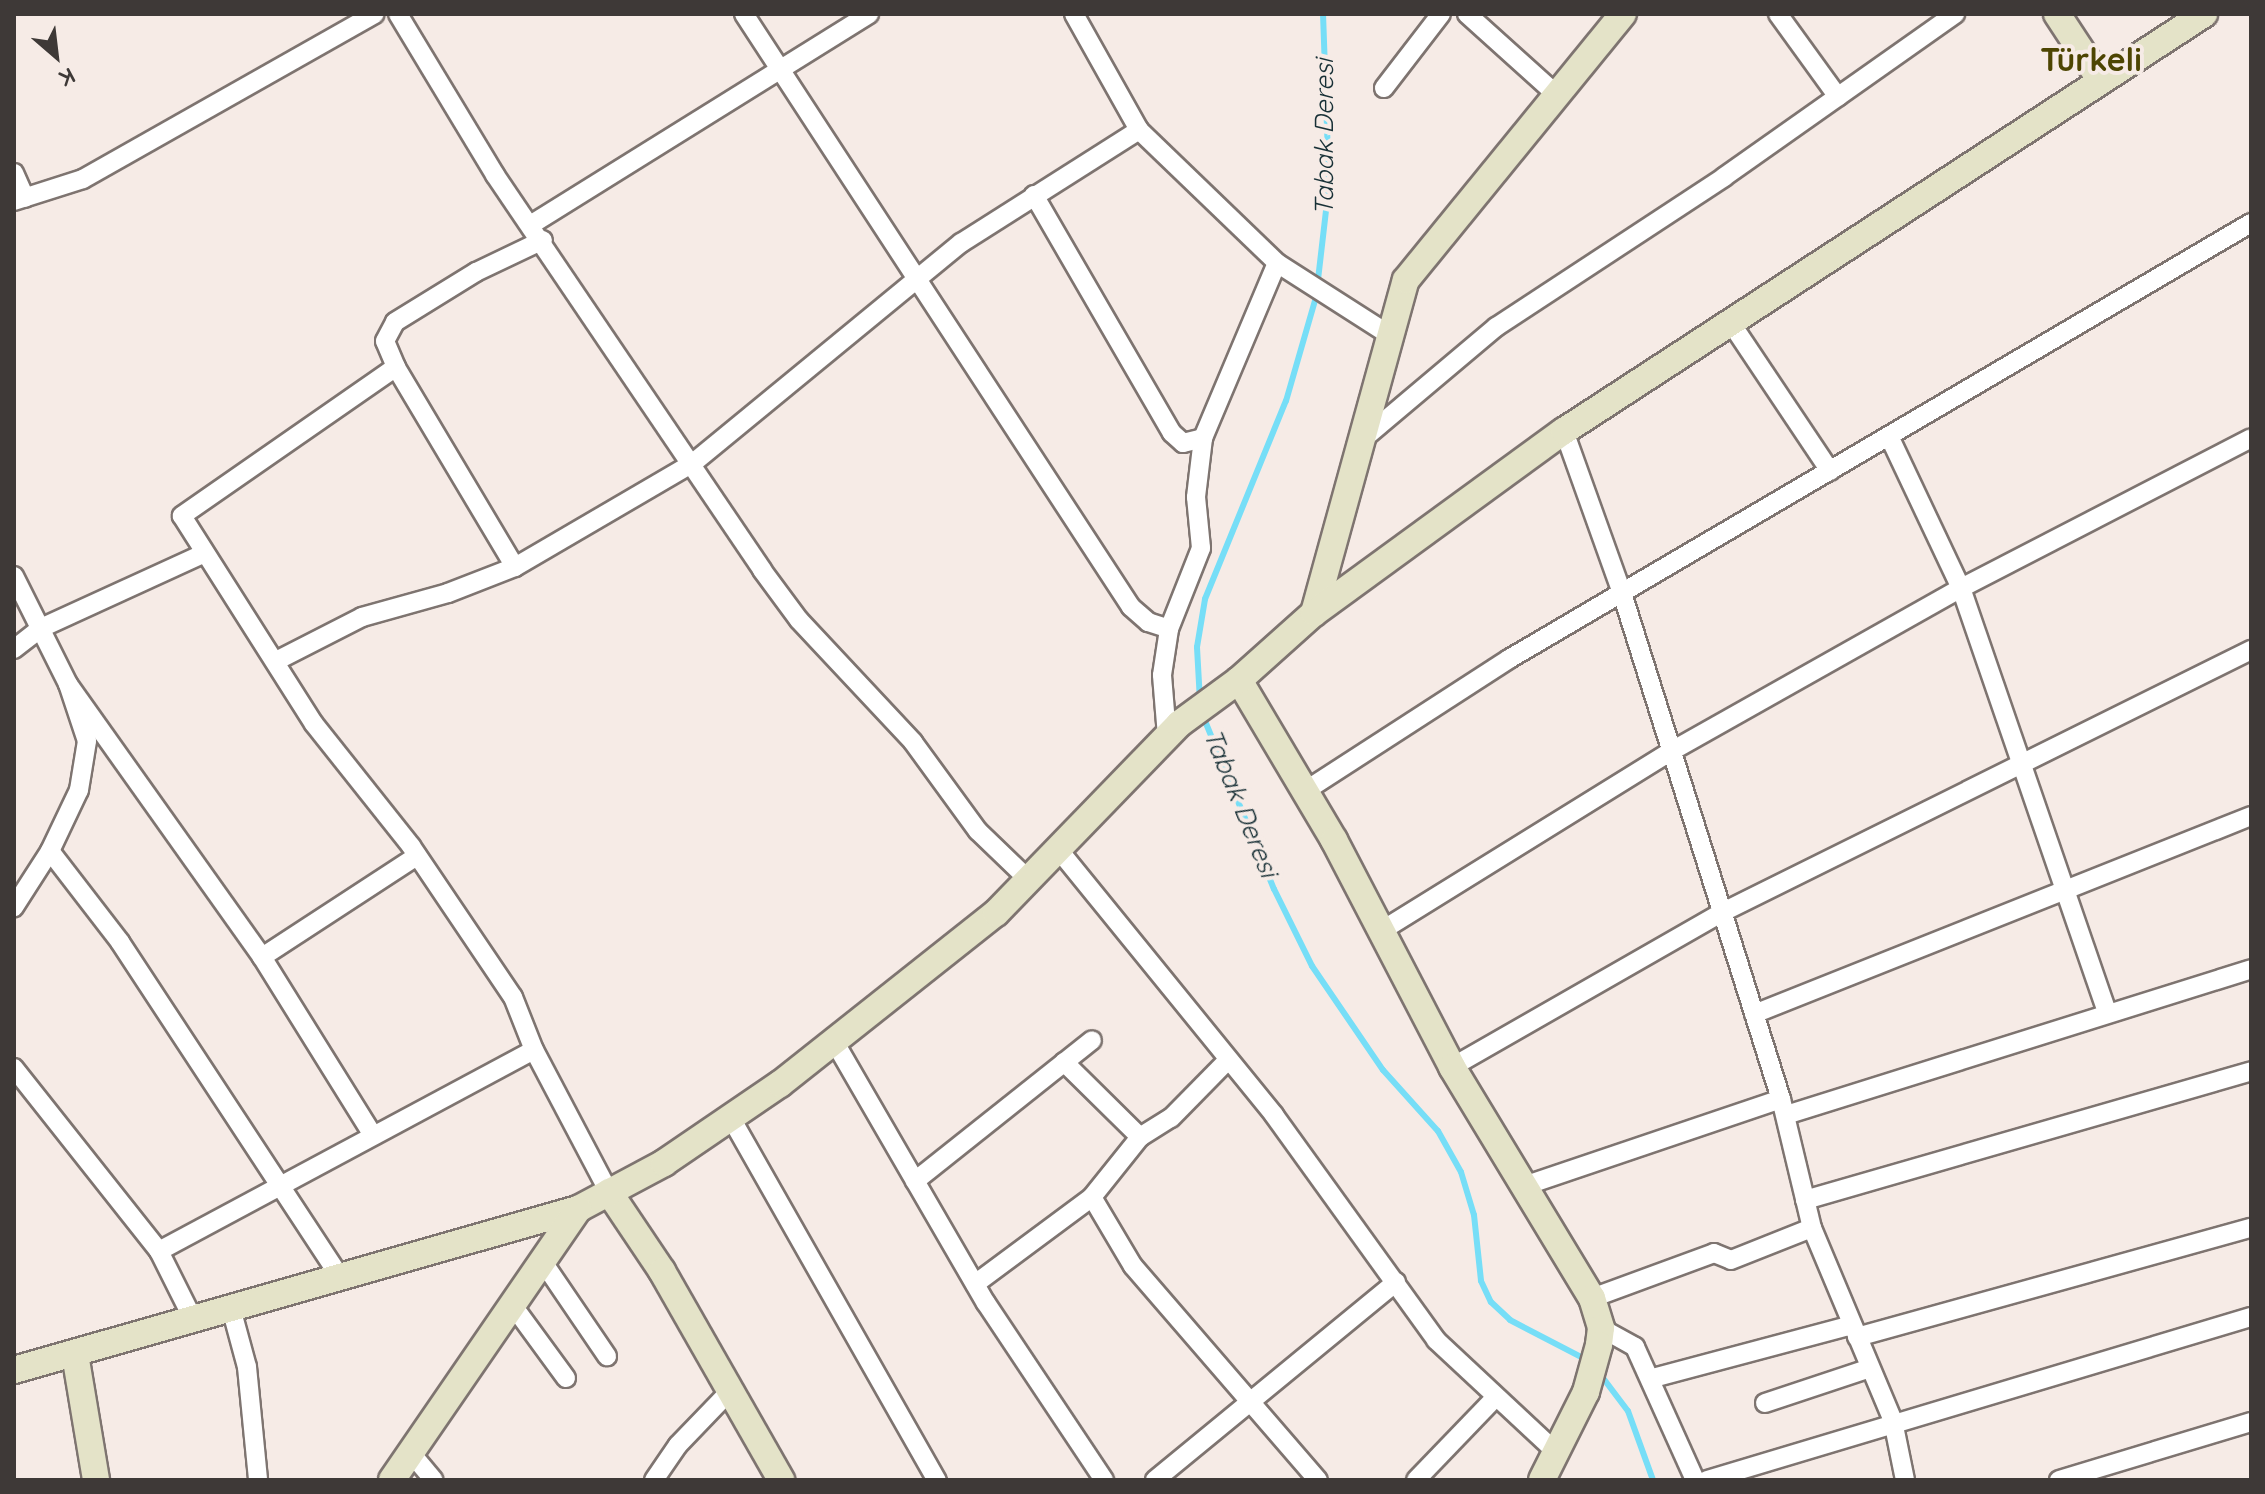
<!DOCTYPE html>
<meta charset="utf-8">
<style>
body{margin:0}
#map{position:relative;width:2265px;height:1494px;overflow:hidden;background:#f6ebe6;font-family:Quicksand,sans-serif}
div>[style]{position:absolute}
.stream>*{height:6px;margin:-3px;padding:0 3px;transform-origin:3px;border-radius:3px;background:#76def7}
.roads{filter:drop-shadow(2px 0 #7e7470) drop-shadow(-2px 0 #7e7470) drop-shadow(0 2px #7e7470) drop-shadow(0 -2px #7e7470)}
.street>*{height:18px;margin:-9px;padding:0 9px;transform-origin:9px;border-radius:9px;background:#fff}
.secondary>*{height:26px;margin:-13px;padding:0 13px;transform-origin:13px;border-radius:13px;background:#e4e3c8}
span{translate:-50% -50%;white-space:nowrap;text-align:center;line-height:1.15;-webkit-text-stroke:8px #f6ebe6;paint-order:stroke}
.water-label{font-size:26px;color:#183036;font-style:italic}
.district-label{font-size:32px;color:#4d4502;font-weight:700}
.frame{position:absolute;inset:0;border:16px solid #3e3937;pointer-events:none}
.north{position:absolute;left:16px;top:16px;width:80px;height:80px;-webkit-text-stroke:6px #f6ebe6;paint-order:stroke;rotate:152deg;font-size:22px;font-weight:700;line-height:32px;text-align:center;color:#3e3937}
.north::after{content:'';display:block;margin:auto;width:28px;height:36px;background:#3e3937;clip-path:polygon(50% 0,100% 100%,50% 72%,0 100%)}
</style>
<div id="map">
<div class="stream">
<div style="left:1200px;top:701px;width:54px;rotate:-93.2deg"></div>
<div style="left:1197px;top:647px;width:49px;rotate:-80.5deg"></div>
<div style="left:1205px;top:599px;width:214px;rotate:-67.8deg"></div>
<div style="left:1286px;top:401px;width:108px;rotate:-73.9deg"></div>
<div style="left:1316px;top:297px;width:113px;rotate:-83.4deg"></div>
<div style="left:1329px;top:185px;width:171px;rotate:-92deg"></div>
<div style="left:1203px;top:716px;width:187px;rotate:67.7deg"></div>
<div style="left:1274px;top:889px;width:86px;rotate:63.7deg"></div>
<div style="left:1312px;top:966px;width:126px;rotate:55.7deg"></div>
<div style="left:1383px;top:1070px;width:82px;rotate:48deg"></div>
<div style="left:1438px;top:1131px;width:47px;rotate:60.7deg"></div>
<div style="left:1461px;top:1172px;width:45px;rotate:73.2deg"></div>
<div style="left:1474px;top:1215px;width:66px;rotate:83.9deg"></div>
<div style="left:1481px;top:1281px;width:23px;rotate:65deg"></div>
<div style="left:1491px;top:1302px;width:26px;rotate:43deg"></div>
<div style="left:1510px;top:1320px;width:87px;rotate:27.5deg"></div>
<div style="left:1600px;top:1374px;width:46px;rotate:52.9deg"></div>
<div style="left:1628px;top:1411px;width:73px;rotate:70.1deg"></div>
</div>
<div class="roads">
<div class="street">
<div style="left:398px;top:14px;width:188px;rotate:58.9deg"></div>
<div style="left:495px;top:175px;width:477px;rotate:55.9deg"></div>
<div style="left:762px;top:570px;width:62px;rotate:53.5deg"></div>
<div style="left:799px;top:620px;width:167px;rotate:46.9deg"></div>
<div style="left:913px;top:742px;width:110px;rotate:53.9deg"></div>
<div style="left:978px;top:831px;width:71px;rotate:43.9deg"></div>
<div style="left:744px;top:14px;width:708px;rotate:56.87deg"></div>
<div style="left:1131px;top:607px;width:23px;rotate:41deg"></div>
<div style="left:1148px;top:622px;width:22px;rotate:18deg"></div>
<div style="left:1074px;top:14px;width:133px;rotate:60.7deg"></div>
<div style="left:1139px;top:130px;width:192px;rotate:43.9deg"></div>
<div style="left:1277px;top:263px;width:135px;rotate:32.6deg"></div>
<div style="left:1467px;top:14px;width:121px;rotate:42deg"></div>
<div style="left:1778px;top:14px;width:102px;rotate:54.1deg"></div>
<div style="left:1384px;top:88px;width:93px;rotate:-52.4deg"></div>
<div style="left:14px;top:173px;width:27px;rotate:66deg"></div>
<div style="left:1034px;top:195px;width:275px;rotate:59.9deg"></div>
<div style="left:1172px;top:433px;width:15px;rotate:42deg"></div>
<div style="left:1183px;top:443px;width:21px;rotate:-14deg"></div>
<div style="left:14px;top:201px;width:72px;rotate:-17.7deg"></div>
<div style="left:83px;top:179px;width:335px;rotate:-29.5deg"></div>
<div style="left:532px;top:224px;width:397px;rotate:-31.9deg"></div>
<div style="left:1731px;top:323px;width:178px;rotate:56.2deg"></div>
<div style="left:396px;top:367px;width:261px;rotate:145.2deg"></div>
<div style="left:182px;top:516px;width:246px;rotate:57.6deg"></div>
<div style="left:314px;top:724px;width:156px;rotate:51.5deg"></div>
<div style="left:411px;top:846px;width:182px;rotate:56deg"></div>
<div style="left:513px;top:997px;width:57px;rotate:68.4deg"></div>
<div style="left:534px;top:1050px;width:161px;rotate:62.2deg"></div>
<div style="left:1564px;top:431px;width:172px;rotate:70.3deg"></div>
<div style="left:1622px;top:593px;width:530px;rotate:72.56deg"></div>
<div style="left:1781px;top:1099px;width:133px;rotate:76.5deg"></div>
<div style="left:1812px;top:1228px;width:209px;rotate:67.2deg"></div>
<div style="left:1893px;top:1421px;width:60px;rotate:78.5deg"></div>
<div style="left:1889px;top:436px;width:168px;rotate:64.7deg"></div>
<div style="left:1961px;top:588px;width:449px;rotate:71deg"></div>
<div style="left:1363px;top:439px;width:174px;rotate:-40.1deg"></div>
<div style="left:1496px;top:327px;width:273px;rotate:-33.3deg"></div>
<div style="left:1724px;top:177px;width:283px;rotate:-35.2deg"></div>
<div style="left:515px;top:567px;width:233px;rotate:-120.8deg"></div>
<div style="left:396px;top:367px;width:28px;rotate:-113deg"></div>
<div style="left:385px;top:341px;width:21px;rotate:-62deg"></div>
<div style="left:395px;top:322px;width:95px;rotate:-31.7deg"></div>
<div style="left:476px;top:272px;width:74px;rotate:-25.5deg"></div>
<div style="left:14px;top:576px;width:121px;rotate:63.4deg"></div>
<div style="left:68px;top:684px;width:60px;rotate:71.6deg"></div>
<div style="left:87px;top:741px;width:50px;rotate:99.3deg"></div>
<div style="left:79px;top:790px;width:68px;rotate:115.4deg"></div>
<div style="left:50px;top:851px;width:67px;rotate:122.7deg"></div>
<div style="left:14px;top:649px;width:34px;rotate:-38deg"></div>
<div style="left:41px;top:628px;width:180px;rotate:-24.6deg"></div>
<div style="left:278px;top:660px;width:94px;rotate:-27.1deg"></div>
<div style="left:362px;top:617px;width:89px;rotate:-15.6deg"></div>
<div style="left:448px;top:593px;width:72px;rotate:-21.2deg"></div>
<div style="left:515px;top:567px;width:206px;rotate:-30.3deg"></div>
<div style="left:693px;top:463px;width:347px;rotate:-39.4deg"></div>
<div style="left:961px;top:243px;width:211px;rotate:-32.4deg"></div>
<div style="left:68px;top:684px;width:335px;rotate:54.6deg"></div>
<div style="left:262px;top:957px;width:210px;rotate:58.1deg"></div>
<div style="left:1167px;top:736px;width:61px;rotate:-94.7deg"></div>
<div style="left:1162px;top:675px;width:47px;rotate:-81.3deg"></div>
<div style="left:1169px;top:629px;width:87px;rotate:-68.4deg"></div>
<div style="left:1201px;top:548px;width:51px;rotate:-95.6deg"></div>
<div style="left:1196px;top:497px;width:59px;rotate:-83.2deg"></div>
<div style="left:1203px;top:438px;width:190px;rotate:-67.1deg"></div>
<div style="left:1305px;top:791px;width:243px;rotate:-32.9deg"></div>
<div style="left:1509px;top:659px;width:861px;rotate:-30.44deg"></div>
<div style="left:1058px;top:849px;width:343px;rotate:50.9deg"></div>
<div style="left:1274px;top:1115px;width:277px;rotate:54.2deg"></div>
<div style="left:1436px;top:1340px;width:164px;rotate:43deg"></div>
<div style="left:50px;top:851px;width:115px;rotate:52.4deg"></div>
<div style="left:120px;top:942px;width:399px;rotate:56.7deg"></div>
<div style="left:1381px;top:931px;width:340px;rotate:-31.8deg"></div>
<div style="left:1670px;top:752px;width:334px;rotate:-29.4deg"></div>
<div style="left:1961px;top:588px;width:326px;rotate:-27.3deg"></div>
<div style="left:262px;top:957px;width:185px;rotate:-33.1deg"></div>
<div style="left:1754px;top:1014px;width:535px;rotate:-21.72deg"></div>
<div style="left:834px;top:1041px;width:303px;rotate:59.9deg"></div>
<div style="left:986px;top:1303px;width:213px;rotate:56.3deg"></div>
<div style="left:1064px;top:1062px;width:107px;rotate:44.6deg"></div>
<div style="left:1452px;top:1067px;width:310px;rotate:-29.8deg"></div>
<div style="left:1721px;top:913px;width:592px;rotate:-26.39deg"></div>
<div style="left:14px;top:1068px;width:233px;rotate:51.6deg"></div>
<div style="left:159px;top:1251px;width:76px;rotate:63.4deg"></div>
<div style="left:1786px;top:1115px;width:487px;rotate:-17.4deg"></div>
<div style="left:731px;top:1118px;width:417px;rotate:60.4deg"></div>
<div style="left:915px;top:1181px;width:226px;rotate:-38.5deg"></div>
<div style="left:1524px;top:1186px;width:271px;rotate:-18.7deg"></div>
<div style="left:1092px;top:1197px;width:80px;rotate:59.3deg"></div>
<div style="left:1133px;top:1266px;width:283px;rotate:49.2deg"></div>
<div style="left:1805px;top:1200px;width:464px;rotate:-16.1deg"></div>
<div style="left:159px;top:1251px;width:425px;rotate:-28.2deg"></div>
<div style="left:543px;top:1262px;width:114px;rotate:55.8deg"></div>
<div style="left:975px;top:1284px;width:146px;rotate:-36.6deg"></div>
<div style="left:1092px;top:1197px;width:77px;rotate:-51.3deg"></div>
<div style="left:1140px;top:1137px;width:36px;rotate:-32deg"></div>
<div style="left:1171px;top:1118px;width:81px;rotate:-45.5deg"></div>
<div style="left:1592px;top:1298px;width:130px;rotate:-20.2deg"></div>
<div style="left:1714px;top:1253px;width:18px;rotate:22deg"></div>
<div style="left:1731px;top:1260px;width:87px;rotate:-21.6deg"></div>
<div style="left:514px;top:1307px;width:88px;rotate:53.8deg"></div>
<div style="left:231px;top:1308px;width:61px;rotate:74.8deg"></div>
<div style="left:247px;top:1367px;width:114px;rotate:84.4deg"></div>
<div style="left:1601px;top:1328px;width:39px;rotate:29deg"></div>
<div style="left:1635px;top:1347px;width:146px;rotate:65.7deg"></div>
<div style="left:1857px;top:1337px;width:409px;rotate:-15.5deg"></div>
<div style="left:1653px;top:1378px;width:206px;rotate:-14.9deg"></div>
<div style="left:1765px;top:1403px;width:111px;rotate:-18.4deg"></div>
<div style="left:411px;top:1453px;width:35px;rotate:50deg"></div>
<div style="left:654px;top:1480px;width:42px;rotate:-55.6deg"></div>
<div style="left:678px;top:1445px;width:72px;rotate:-46.1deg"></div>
<div style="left:1155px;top:1480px;width:312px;rotate:-39.4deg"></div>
<div style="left:1416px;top:1480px;width:114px;rotate:-46.1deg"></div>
<div style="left:1707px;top:1480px;width:568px;rotate:-16.68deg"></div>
<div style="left:2059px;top:1480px;width:201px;rotate:-16.8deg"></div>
</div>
<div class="secondary">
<div style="left:2057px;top:14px;width:80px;rotate:56.7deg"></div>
<div style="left:1314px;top:613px;width:345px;rotate:-74.6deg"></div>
<div style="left:1406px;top:280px;width:343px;rotate:-50.8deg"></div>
<div style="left:1239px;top:680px;width:186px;rotate:59.3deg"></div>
<div style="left:1334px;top:840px;width:256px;rotate:62.5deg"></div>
<div style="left:1452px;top:1067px;width:270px;rotate:58.8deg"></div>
<div style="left:1592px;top:1298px;width:31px;rotate:73deg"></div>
<div style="left:1601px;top:1328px;width:17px;rotate:97deg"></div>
<div style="left:1599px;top:1345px;width:49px;rotate:105.5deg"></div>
<div style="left:1586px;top:1392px;width:98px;rotate:116.6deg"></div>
<div style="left:609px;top:1192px;width:95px;rotate:56.1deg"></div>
<div style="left:662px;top:1271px;width:241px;rotate:60.3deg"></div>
<div style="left:75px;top:1354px;width:128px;rotate:80.5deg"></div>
<div style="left:14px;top:1370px;width:587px;rotate:-15.93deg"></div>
<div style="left:578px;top:1209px;width:98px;rotate:-28.1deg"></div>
<div style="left:664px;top:1163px;width:140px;rotate:-34.3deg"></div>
<div style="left:780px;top:1084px;width:275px;rotate:-38.4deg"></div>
<div style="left:996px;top:913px;width:263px;rotate:-45.9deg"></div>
<div style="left:1179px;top:724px;width:74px;rotate:-36.3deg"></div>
<div style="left:1239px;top:680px;width:101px;rotate:-41.8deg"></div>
<div style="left:1314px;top:613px;width:309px;rotate:-36.1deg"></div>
<div style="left:1564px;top:431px;width:764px;rotate:-33.09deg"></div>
<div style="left:392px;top:1480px;width:329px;rotate:-55.5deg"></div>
</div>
</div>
<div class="water-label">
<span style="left:1324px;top:137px;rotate:-90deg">Tabak Deresi</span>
<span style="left:1241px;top:803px;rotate:68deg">Tabak Deresi</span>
</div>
<div class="district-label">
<span style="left:2091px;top:59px">Türkeli</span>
</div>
<div class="frame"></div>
<div class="north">K</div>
</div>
